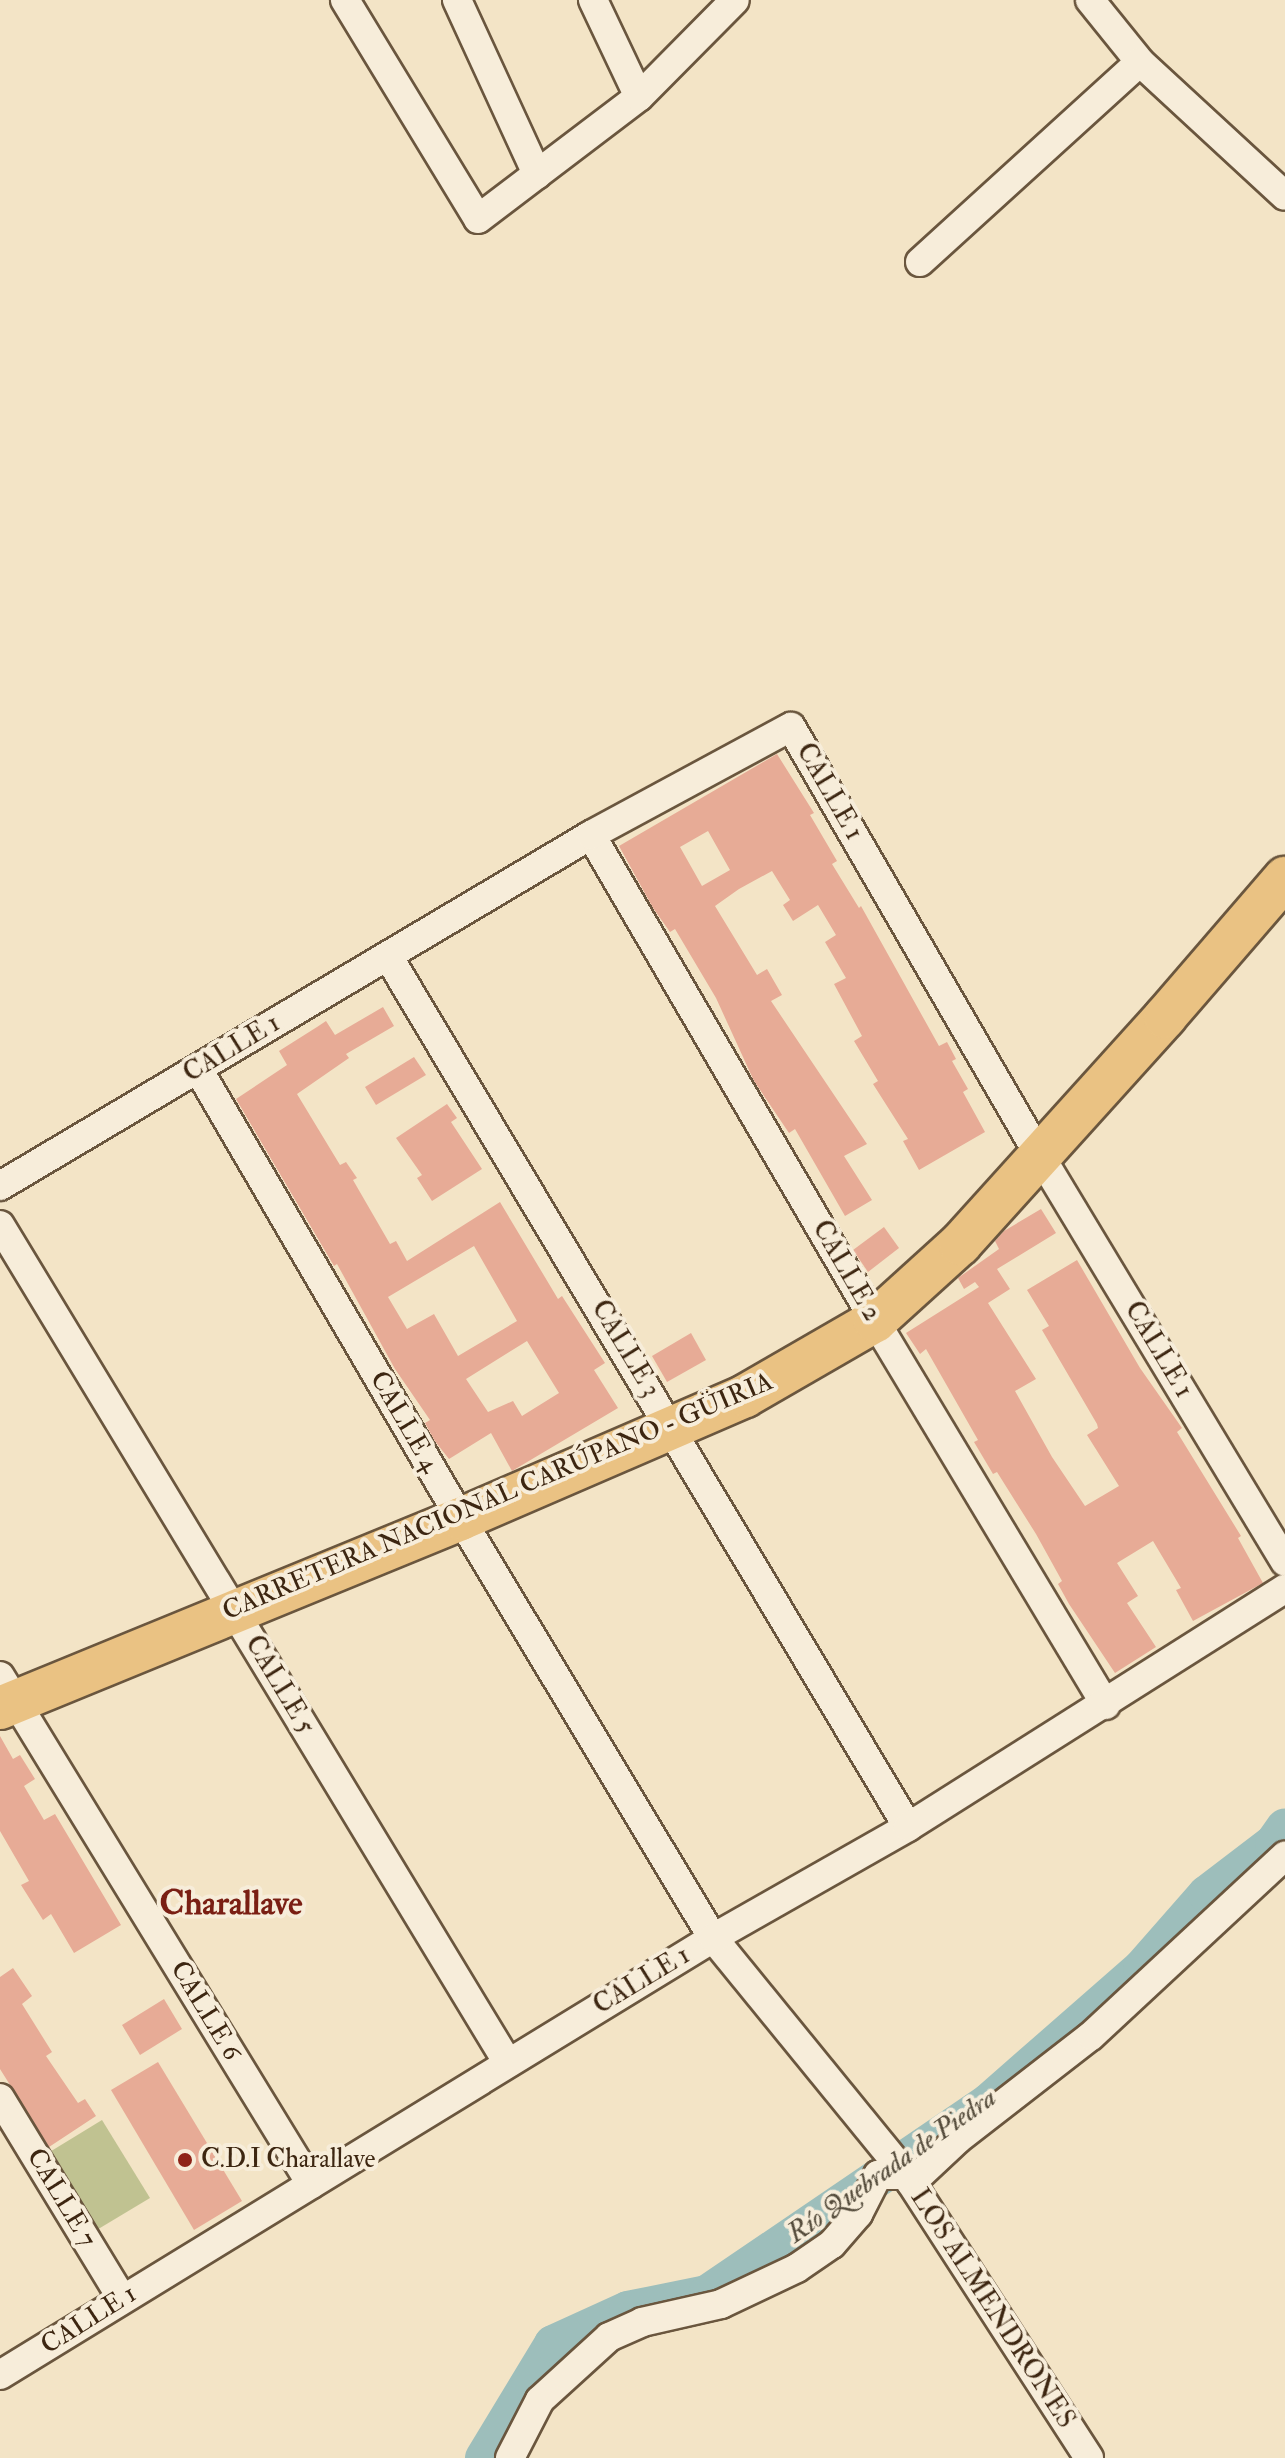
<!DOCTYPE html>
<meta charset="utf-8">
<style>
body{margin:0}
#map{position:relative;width:1285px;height:2458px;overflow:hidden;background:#f3e4c6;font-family:"IM FELL Double Pica",serif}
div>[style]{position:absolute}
.green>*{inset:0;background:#c0c291}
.river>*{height:38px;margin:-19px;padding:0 19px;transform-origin:19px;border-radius:19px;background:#9dbebb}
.building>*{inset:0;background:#e7ab96}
.roads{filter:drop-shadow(2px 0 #6a563e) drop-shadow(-2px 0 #6a563e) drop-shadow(0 2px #6a563e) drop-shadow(0 -2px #6a563e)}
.minor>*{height:28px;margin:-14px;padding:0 14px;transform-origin:14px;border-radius:14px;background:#f7edda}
.highway>*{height:42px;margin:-21px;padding:0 21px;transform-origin:21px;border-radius:21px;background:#eac283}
.dots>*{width:22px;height:22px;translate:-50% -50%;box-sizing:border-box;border:4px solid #f7edda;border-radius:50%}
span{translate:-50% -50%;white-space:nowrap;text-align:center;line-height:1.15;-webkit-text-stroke:8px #f7edda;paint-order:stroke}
.street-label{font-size:26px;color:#3d2611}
.poi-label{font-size:26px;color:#3d2611}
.left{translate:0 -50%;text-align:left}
.water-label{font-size:28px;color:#554c3c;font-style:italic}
.district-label{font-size:34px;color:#7a1f14;font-weight:700}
</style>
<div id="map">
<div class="green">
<div style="clip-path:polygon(102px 2120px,150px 2198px,95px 2231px,48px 2153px)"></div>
</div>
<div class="river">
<div style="left:484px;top:2458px;width:133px;rotate:-58.8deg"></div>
<div style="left:553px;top:2344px;width:82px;rotate:-24.4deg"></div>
<div style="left:628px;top:2310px;width:81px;rotate:-11.4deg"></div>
<div style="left:707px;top:2294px;width:341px;rotate:-34.2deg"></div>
<div style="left:989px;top:2102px;width:203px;rotate:-41.2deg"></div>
<div style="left:1142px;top:1968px;width:98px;rotate:-48.7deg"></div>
<div style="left:1207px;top:1894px;width:84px;rotate:-37.3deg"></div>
<div style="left:1274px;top:1843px;width:19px;rotate:-55deg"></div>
</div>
<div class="building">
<div style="clip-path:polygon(evenodd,777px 754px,814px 813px,810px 815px,837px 861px,832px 864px,859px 908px,861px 906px,939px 1046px,947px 1042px,956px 1059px,952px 1061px,968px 1089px,963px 1092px,985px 1132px,919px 1170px,903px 1141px,908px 1139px,873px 1084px,878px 1081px,854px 1041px,862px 1036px,834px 984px,846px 978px,825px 942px,836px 935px,818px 905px,793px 921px,783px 905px,790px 900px,772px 871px,739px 889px,715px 906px,757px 975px,767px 969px,782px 995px,771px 1001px,867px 1144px,844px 1156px,872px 1200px,845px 1216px,795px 1129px,789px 1133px,754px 1081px,716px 998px,675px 929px,670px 932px,653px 908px,619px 846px,777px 754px,708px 831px,730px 870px,702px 886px,680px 847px,708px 831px)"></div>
<div style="clip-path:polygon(evenodd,383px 1007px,394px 1026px,346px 1054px,349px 1058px,297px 1094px,340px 1165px,346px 1162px,357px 1178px,353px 1180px,390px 1244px,396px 1241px,407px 1261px,500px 1202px,558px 1299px,562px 1296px,605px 1363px,594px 1370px,618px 1408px,512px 1471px,491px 1433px,449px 1459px,434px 1440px,425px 1423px,430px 1420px,395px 1369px,337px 1264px,334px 1266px,236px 1099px,287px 1065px,279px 1051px,317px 1027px,326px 1021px,335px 1035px,383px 1007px,474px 1246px,517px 1321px,458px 1356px,434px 1314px,407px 1329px,388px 1297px,474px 1246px,383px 1007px,527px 1341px,559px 1393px,522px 1416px,513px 1401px,488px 1412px,466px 1379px,527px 1341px)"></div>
<div style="clip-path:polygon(414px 1057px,426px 1075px,376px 1105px,365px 1087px)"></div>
<div style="clip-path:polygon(447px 1104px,457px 1118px,451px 1122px,482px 1169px,432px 1201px,417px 1178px,422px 1175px,396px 1138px)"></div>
<div style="clip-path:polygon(1041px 1209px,1056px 1233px,997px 1269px,1010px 1289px,988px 1303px,1036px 1379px,1015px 1391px,1052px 1457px,1085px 1506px,1119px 1486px,1087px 1435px,1098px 1428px,1097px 1424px,1042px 1330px,1049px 1326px,1027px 1290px,1077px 1260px,1140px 1368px,1182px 1428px,1177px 1432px,1241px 1536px,1238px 1538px,1263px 1583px,1193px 1621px,1176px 1590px,1181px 1588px,1153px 1541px,1117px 1563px,1138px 1596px,1127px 1603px,1156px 1647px,1115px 1673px,1069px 1604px,1058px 1584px,1062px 1581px,1036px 1534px,997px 1472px,993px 1474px,974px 1442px,978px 1440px,926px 1349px,920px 1354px,906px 1333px,979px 1287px,975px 1282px,964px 1289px,958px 1278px,999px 1249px,995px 1241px,1004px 1231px)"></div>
<div style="clip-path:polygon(884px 1227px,899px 1248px,868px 1272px,853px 1250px)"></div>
<div style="clip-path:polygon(691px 1333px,706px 1360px,667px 1382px,652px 1356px)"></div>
<div style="clip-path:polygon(0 1736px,13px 1759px,20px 1755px,35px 1779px,24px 1786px,44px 1820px,55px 1814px,121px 1925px,74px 1953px,51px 1914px,43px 1920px,21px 1885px,29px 1881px,0 1831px)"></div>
<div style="clip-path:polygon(13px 1968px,32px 1996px,22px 2004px,52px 2052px,46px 2056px,78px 2103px,85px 2099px,96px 2116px,49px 2147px,0 2069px,0 1977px)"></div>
<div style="clip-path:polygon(164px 1999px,182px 2029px,140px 2055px,122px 2025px)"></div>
<div style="clip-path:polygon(158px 2062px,242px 2201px,194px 2230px,111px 2090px)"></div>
</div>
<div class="roads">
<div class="minor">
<div style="left:345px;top:0;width:256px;rotate:58.7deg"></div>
<div style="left:478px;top:219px;width:202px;rotate:-37.2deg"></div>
<div style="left:639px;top:97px;width:136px;rotate:-45.3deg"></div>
<div style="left:457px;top:0;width:192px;rotate:65.3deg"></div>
<div style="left:593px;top:0;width:107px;rotate:64.6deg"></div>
<div style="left:1090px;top:0;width:80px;rotate:51.1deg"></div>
<div style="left:1140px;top:62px;width:197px;rotate:42.7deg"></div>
<div style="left:920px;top:262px;width:297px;rotate:-42.3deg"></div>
<div style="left:591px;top:835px;width:563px;rotate:59.7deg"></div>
<div style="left:875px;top:1321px;width:448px;rotate:59deg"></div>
<div style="left:388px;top:956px;width:1014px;rotate:59.16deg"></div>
<div style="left:198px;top:1069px;width:521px;rotate:59.7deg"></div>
<div style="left:461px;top:1519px;width:489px;rotate:59deg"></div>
<div style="left:713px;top:1938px;width:306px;rotate:50.8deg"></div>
<div style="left:906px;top:2175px;width:337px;rotate:57.1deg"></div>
<div style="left:0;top:1186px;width:687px;rotate:-30.71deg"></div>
<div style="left:591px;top:835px;width:227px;rotate:-28.4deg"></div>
<div style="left:791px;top:727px;width:494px;rotate:59.9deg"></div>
<div style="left:1039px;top:1154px;width:476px;rotate:58.9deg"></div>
<div style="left:0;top:1225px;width:980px;rotate:58.78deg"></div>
<div style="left:0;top:1676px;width:596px;rotate:58.52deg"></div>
<div style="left:0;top:2098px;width:235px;rotate:58.7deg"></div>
<div style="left:911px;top:2183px;width:64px;rotate:-43.1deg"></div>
<div style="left:958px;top:2139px;width:168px;rotate:-37.8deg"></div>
<div style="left:1091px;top:2036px;width:265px;rotate:-42.9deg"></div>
<div style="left:0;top:2375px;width:836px;rotate:-31.5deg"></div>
<div style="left:713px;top:1938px;width:224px;rotate:-29.6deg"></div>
<div style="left:908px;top:1827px;width:446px;rotate:-32.3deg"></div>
<div style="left:510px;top:2458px;width:65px;rotate:-62.7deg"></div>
<div style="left:540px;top:2400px;width:93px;rotate:-42.4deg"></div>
<div style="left:609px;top:2337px;width:36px;rotate:-24deg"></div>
<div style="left:642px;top:2322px;width:81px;rotate:-12.8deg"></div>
<div style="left:721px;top:2304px;width:84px;rotate:-25.3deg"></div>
<div style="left:797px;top:2268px;width:42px;rotate:-34.4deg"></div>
<div style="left:832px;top:2244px;width:40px;rotate:-49deg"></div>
<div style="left:858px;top:2214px;width:44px;rotate:-62.9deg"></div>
<div style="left:878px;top:2175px;width:28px"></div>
</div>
<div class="highway">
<div style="left:0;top:1708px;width:498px;rotate:-22.3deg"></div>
<div style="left:461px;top:1519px;width:309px;rotate:-23.4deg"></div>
<div style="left:745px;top:1396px;width:150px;rotate:-30deg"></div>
<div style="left:875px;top:1321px;width:115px;rotate:-42.2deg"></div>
<div style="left:960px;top:1244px;width:306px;rotate:-47.9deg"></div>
<div style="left:1165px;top:1017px;width:184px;rotate:-49.2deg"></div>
</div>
</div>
<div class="dots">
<div style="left:185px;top:2160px;background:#8f2418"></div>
</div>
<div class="street-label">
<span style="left:829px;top:792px;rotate:60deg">CALLE 1</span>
<span style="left:232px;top:1049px;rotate:-31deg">CALLE 1</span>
<span style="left:846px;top:1271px;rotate:60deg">CALLE 2</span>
<span style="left:625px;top:1349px;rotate:59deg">CALLE 3</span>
<span style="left:1158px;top:1350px;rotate:59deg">CALLE 1</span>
<span style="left:404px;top:1422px;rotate:60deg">CALLE 4</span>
<span style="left:498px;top:1497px;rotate:-23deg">CARRETERA NACIONAL CARÚPANO - GÜIRIA</span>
<span style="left:279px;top:1685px;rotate:59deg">CALLE 5</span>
<span style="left:642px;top:1981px;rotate:-31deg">CALLE 1</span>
<span style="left:205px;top:2011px;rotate:59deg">CALLE 6</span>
<span style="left:61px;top:2198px;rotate:59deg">CALLE 7</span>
<span style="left:992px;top:2309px;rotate:57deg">LOS ALMENDRONES</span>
<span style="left:89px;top:2320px;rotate:-32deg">CALLE 1</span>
</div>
<div class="poi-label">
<span class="left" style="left:201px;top:2160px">C.D.I Charallave</span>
</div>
<div class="water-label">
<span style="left:892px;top:2166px;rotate:-35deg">Río Quebrada de Piedra</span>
</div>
<div class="district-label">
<span style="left:231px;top:1904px">Charallave</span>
</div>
</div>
